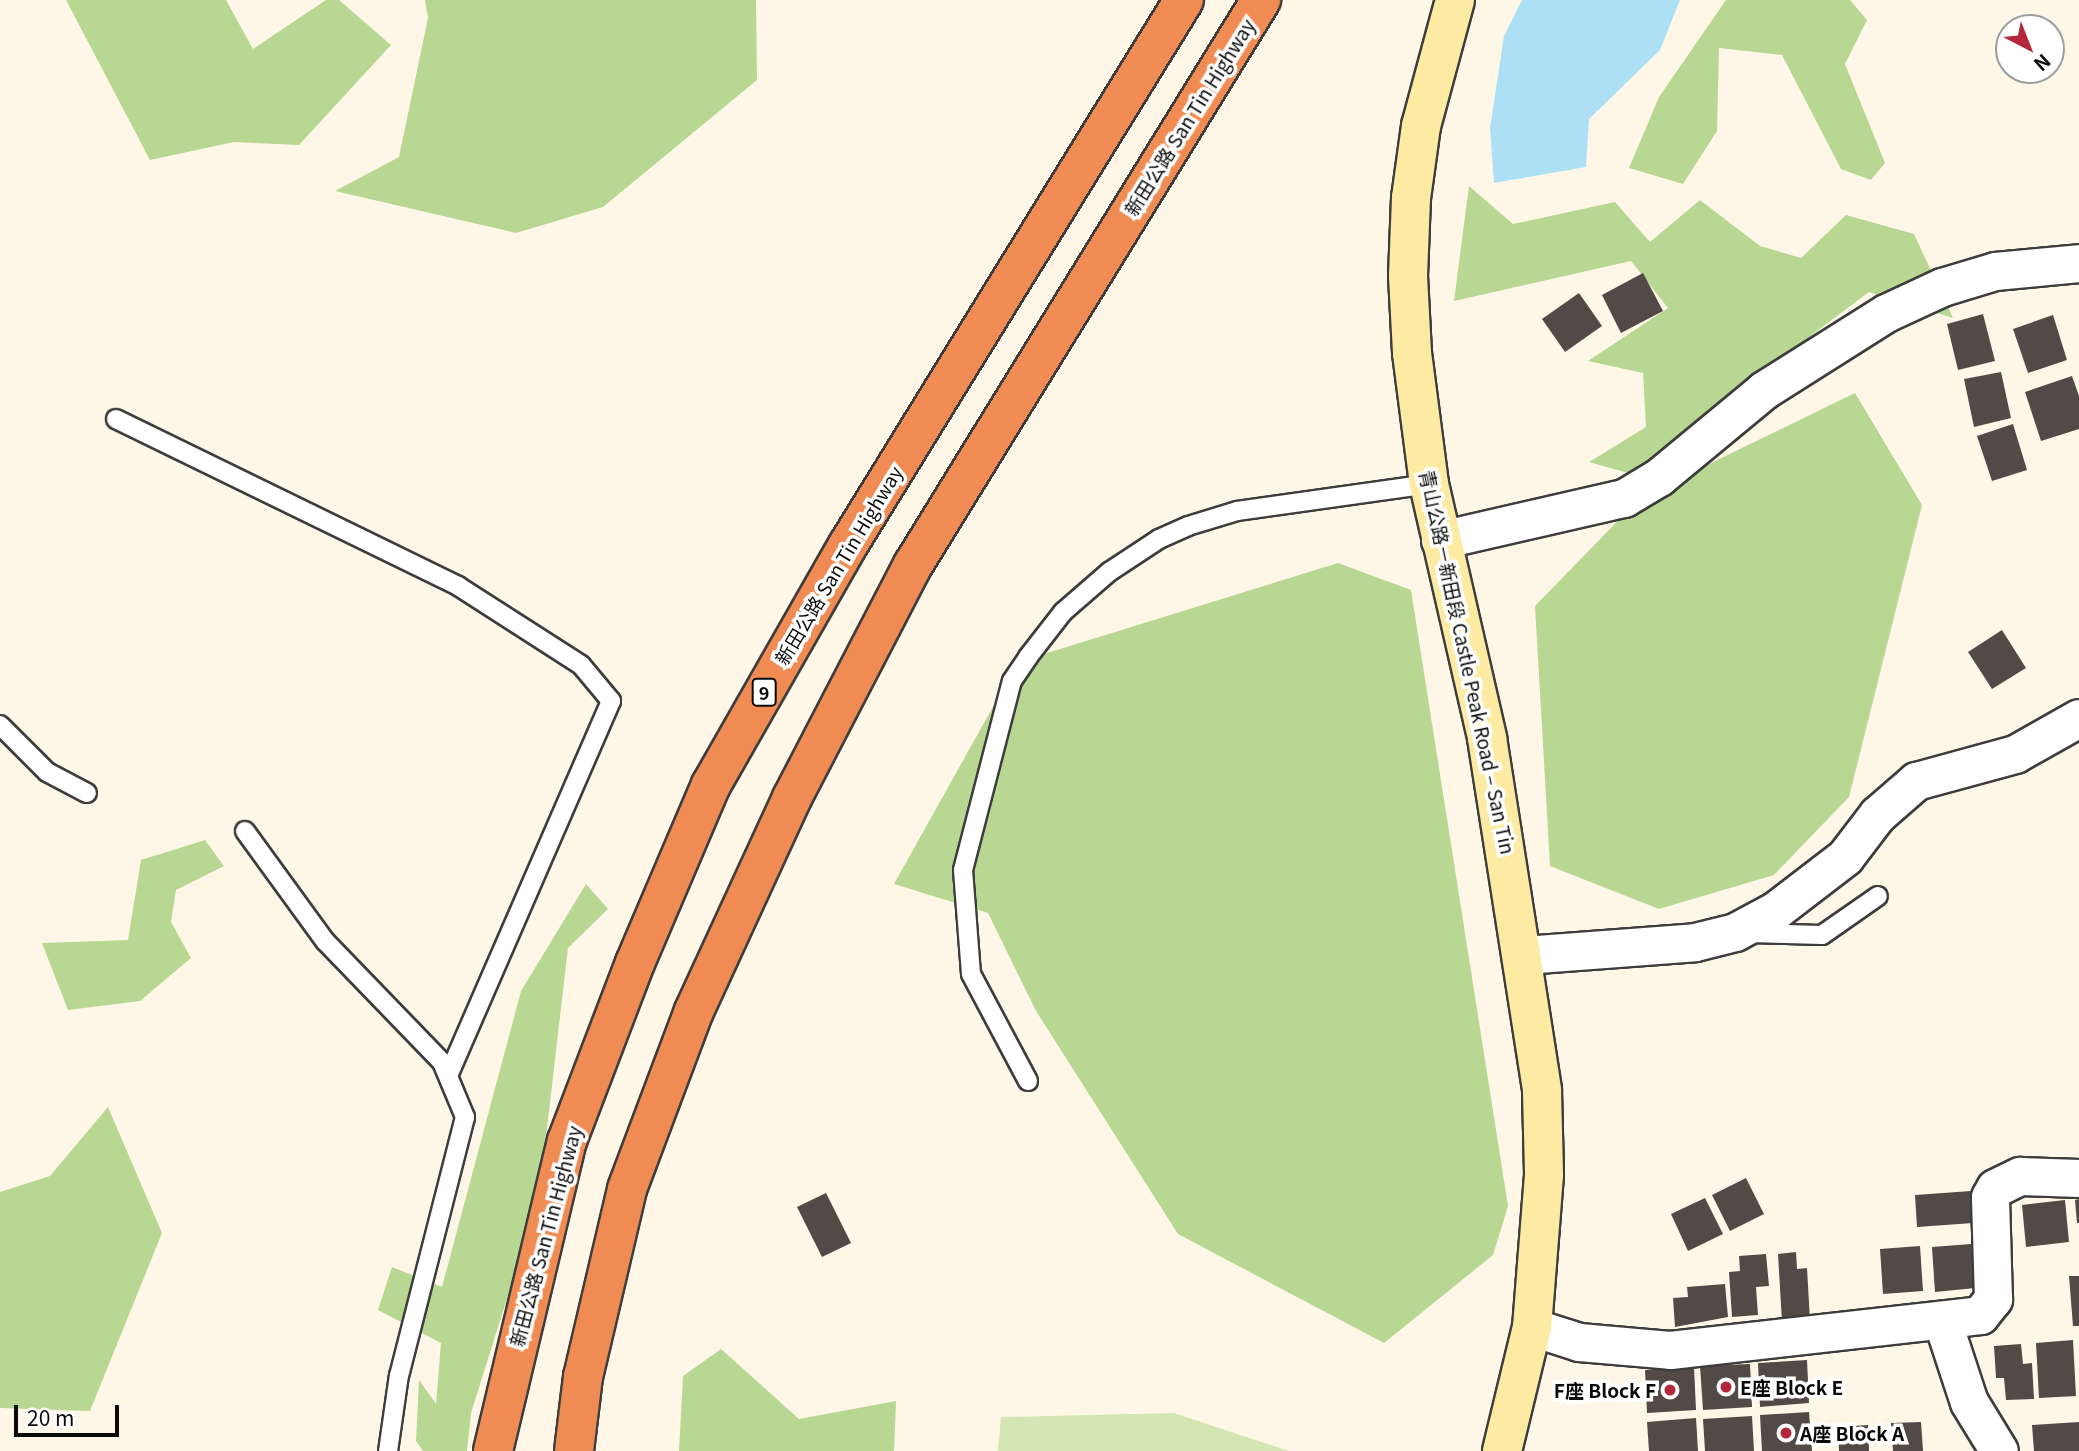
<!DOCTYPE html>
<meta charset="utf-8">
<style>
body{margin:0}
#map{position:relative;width:2079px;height:1451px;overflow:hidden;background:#fef7e7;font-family:Georgia,"Noto Sans SC",serif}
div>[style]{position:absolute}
.green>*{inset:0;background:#d3e6b3}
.forest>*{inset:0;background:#b8d793}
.water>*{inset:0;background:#ade0f4}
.building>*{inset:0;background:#524a46}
.roads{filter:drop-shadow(2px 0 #3d3d3d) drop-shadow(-2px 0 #3d3d3d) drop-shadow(0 2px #3d3d3d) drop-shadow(0 -2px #3d3d3d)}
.service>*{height:18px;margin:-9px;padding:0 9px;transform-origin:9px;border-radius:9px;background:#fff}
.minor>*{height:37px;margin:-18.5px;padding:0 18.5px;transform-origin:18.5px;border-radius:18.5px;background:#fff}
.secondary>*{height:38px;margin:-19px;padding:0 19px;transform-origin:19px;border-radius:19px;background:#fdeaa3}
.motorway>*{height:38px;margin:-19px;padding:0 19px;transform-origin:19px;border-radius:19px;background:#f08c53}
.dots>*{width:19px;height:19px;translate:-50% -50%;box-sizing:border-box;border:4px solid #fff;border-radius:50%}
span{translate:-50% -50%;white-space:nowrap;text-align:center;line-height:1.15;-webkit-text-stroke:7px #fff;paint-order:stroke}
.shield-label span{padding:2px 5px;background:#fff;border:2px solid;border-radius:5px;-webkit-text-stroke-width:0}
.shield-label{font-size:18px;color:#0a0a0a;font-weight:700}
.street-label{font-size:19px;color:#0a0a0a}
.poi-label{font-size:19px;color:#0a0a0a;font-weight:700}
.left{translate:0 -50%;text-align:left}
.right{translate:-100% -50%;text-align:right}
.north{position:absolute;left:1995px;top:14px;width:70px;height:70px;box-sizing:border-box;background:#fff;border:2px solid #9d9d9d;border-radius:50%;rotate:138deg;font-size:19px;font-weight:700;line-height:28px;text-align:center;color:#0a0a0a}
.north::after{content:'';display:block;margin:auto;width:24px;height:32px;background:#b4273b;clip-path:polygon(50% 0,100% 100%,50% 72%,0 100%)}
.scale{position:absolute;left:14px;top:1405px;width:105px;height:32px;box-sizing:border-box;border:4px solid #0a0a0a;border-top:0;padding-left:9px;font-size:21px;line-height:24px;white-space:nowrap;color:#0a0a0a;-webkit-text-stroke:5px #fff;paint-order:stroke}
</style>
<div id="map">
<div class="green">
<div style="clip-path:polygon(1174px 1413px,1289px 1451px,998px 1451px,1001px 1417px)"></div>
</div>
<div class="forest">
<div style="clip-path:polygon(66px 0,226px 0,253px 49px,326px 0,339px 0,391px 45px,299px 145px,234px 142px,150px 160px)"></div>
<div style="clip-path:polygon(425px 0,756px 0,757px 80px,603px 207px,516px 233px,335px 191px,399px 157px,428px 18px)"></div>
<div style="clip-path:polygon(1726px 0,1850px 0,1867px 20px,1845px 64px,1885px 163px,1871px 180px,1841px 169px,1782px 55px,1719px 48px,1717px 131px,1683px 184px,1629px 168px,1659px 97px)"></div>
<div style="clip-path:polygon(1469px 186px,1513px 224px,1615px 202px,1650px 242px,1700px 200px,1760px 246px,1801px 258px,1846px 215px,1914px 234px,1953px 318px,1869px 292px,1813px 334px,1649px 479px,1589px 462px,1646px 427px,1643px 373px,1588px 361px,1668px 308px,1631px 261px,1454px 301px)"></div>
<div style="clip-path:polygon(1855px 393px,1922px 505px,1849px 797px,1774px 875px,1659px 909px,1550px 866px,1535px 606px,1641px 497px)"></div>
<div style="clip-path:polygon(1338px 563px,1411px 590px,1508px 1206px,1493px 1255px,1384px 1343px,1178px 1234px,1036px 1011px,988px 913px,894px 884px,1018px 662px)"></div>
<div style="clip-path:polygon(205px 840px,224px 866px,176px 890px,171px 922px,191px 958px,140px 1001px,68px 1010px,42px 943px,128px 940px,141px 860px)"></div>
<div style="clip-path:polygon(586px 884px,608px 909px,568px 948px,539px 1197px,471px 1413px,467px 1451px,423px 1451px,416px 1441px,419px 1380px,436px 1404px,441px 1343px,378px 1310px,392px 1267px,442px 1287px,521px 991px)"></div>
<div style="clip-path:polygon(108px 1107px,162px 1233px,90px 1411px,0 1408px,0 1192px,50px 1176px)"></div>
<div style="clip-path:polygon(721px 1349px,799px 1419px,896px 1401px,894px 1451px,679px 1451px,683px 1376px)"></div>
</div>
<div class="water">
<div style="clip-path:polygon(1522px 0,1680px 0,1660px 50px,1589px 119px,1586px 167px,1494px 183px,1490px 128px,1504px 36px)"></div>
</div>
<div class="building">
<div style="clip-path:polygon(1643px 273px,1663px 311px,1621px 333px,1602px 295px)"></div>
<div style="clip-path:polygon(1579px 293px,1602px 326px,1565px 352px,1542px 319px)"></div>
<div style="clip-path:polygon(1983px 314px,1995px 361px,1958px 370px,1947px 324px)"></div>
<div style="clip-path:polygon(2053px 315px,2067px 360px,2028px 373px,2013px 329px)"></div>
<div style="clip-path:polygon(2001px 372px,2011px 418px,1974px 427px,1964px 379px)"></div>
<div style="clip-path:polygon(2072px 376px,2079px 396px,2079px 429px,2041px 441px,2025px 392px)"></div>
<div style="clip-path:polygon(2013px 424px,2027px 470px,1992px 481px,1977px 436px)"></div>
<div style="clip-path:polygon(2002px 630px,2026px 668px,1992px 689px,1968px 652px)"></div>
<div style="clip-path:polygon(1746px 1178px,1764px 1214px,1730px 1231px,1712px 1195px)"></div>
<div style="clip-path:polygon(1971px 1191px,1973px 1223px,1917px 1227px,1915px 1195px)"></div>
<div style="clip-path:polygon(826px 1193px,851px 1243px,822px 1257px,797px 1207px)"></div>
<div style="clip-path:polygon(1705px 1198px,1723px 1234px,1688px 1251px,1671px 1214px)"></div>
<div style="clip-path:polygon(2079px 1199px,2079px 1223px,2077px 1223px,2075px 1200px)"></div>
<div style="clip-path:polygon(2065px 1200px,2069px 1242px,2026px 1247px,2022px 1205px)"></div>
<div style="clip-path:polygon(1971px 1244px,1975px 1288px,1935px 1292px,1932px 1247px)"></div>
<div style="clip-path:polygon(1920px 1246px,1923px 1291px,1883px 1294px,1880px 1249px)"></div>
<div style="clip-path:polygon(1796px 1252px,1797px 1269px,1807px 1268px,1810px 1320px,1782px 1322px,1778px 1254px)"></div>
<div style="clip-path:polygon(1766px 1254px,1769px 1286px,1756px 1287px,1758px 1315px,1732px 1317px,1729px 1272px,1740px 1271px,1739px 1256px)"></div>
<div style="clip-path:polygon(2069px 1276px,2079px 1276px,2079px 1326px,2073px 1326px)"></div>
<div style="clip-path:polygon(1725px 1284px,1728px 1317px,1675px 1327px,1673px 1298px,1688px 1297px,1687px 1287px)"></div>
<div style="clip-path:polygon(2073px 1340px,2076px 1396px,2039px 1398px,2036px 1343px)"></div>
<div style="clip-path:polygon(2021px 1344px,2023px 1364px,2032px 1363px,2034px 1399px,2006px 1400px,2004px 1378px,1996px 1378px,1994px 1346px)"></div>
<div style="clip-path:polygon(1807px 1360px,1809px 1403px,1760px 1407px,1758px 1363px)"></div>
<div style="clip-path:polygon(1750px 1364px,1752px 1407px,1703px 1410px,1700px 1366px)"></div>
<div style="clip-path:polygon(1694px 1367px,1696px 1410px,1647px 1413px,1645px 1370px)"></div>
<div style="clip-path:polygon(1809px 1412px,1812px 1451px,1762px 1451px,1760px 1415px)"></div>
<div style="clip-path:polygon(1752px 1416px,1754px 1451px,1705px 1451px,1703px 1419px)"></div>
<div style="clip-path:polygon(1696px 1418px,1698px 1451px,1649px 1451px,1647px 1422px)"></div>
<div style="clip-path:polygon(1921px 1422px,1923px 1451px,1893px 1451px,1891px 1423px)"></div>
<div style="clip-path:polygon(2079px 1422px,2079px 1451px,2034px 1451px,2032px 1425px)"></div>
<div style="clip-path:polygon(1868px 1425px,1869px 1451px,1839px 1451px,1838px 1427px)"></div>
</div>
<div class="roads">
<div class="service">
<div style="left:116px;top:419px;width:381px;rotate:26deg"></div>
<div style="left:458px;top:586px;width:146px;rotate:32.7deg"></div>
<div style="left:581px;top:665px;width:47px;rotate:50.2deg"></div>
<div style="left:611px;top:701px;width:408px;rotate:113.5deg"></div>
<div style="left:0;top:725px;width:66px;rotate:45deg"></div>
<div style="left:47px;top:772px;width:45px;rotate:27.7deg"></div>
<div style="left:245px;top:831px;width:136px;rotate:54deg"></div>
<div style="left:325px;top:941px;width:168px;rotate:46deg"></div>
<div style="left:442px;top:1062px;width:60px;rotate:67.3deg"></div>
<div style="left:465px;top:1117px;width:266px;rotate:104.3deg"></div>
<div style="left:399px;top:1375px;width:77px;rotate:98.2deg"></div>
<div style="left:1749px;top:933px;width:73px;rotate:1.6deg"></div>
<div style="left:1822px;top:935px;width:68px;rotate:-34.9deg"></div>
<div style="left:1028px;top:1081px;width:121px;rotate:-118deg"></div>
<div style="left:971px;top:974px;width:104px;rotate:-94.4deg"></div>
<div style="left:963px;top:870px;width:195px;rotate:-75.5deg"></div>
<div style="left:1012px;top:681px;width:29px;rotate:-56deg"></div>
<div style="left:1028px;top:657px;width:57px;rotate:-52.1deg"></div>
<div style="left:1063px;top:612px;width:61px;rotate:-41deg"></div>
<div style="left:1109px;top:572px;width:60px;rotate:-33.4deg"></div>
<div style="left:1159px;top:539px;width:32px;rotate:-24deg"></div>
<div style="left:1188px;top:526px;width:51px;rotate:-17deg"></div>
<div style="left:1237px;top:511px;width:194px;rotate:-8deg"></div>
</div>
<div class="minor">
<div style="left:1440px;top:540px;width:189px;rotate:-12.9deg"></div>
<div style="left:1624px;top:498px;width:41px;rotate:-31deg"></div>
<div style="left:1659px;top:477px;width:136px;rotate:-39.6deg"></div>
<div style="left:1764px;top:390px;width:144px;rotate:-32.3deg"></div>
<div style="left:1886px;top:313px;width:62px;rotate:-24.9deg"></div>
<div style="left:1942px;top:287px;width:55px;rotate:-16.8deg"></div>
<div style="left:1995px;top:271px;width:84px;rotate:-5.4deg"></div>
<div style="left:1524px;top:955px;width:171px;rotate:-4.3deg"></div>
<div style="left:1695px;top:942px;width:41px;rotate:-14deg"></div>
<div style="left:1735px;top:932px;width:47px;rotate:-28.2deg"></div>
<div style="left:1776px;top:910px;width:87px;rotate:-37.5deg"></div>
<div style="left:1845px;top:857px;width:53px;rotate:-52.7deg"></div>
<div style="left:1877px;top:815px;width:52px;rotate:-41.1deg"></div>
<div style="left:1916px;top:781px;width:103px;rotate:-15.3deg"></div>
<div style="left:2015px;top:754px;width:73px;rotate:-29.4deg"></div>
<div style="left:1942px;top:1320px;width:86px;rotate:71.8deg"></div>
<div style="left:1969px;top:1402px;width:57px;rotate:58.5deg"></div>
<div style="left:1532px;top:1327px;width:49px;rotate:17.7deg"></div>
<div style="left:1579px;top:1342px;width:91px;rotate:5deg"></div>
<div style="left:1670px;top:1350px;width:312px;rotate:-6.4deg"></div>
<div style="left:1980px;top:1315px;width:21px;rotate:-51deg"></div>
<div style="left:1993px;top:1299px;width:102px;rotate:-91.7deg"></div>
<div style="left:1990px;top:1197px;width:10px;rotate:-61deg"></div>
<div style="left:1995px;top:1188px;width:28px;rotate:-26deg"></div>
<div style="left:2020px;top:1176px;width:59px;rotate:1.9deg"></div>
</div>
<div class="secondary">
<div style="left:1455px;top:0;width:131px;rotate:105.1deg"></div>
<div style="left:1421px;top:126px;width:73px;rotate:97.9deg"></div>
<div style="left:1411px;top:198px;width:78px;rotate:92.2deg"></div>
<div style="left:1408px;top:276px;width:77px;rotate:87deg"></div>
<div style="left:1412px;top:353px;width:132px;rotate:82.6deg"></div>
<div style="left:1429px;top:484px;width:261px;rotate:77.1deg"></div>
<div style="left:1487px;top:738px;width:357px;rotate:81.1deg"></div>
<div style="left:1542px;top:1091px;width:84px;rotate:88.6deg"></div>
<div style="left:1544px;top:1175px;width:152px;rotate:94.5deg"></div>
<div style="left:1532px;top:1327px;width:128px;rotate:103.6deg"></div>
</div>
<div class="motorway">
<div style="left:493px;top:1451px;width:319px;rotate:-76.6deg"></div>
<div style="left:567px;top:1141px;width:191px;rotate:-69.1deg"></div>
<div style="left:635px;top:963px;width:194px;rotate:-66.9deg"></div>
<div style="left:711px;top:785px;width:276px;rotate:-60.3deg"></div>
<div style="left:848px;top:545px;width:640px;rotate:-58.35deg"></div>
<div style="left:574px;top:1451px;width:75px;rotate:-83.1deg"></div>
<div style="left:583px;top:1377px;width:193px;rotate:-76.8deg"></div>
<div style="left:627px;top:1189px;width:190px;rotate:-69.4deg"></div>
<div style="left:694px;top:1011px;width:234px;rotate:-65.3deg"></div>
<div style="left:792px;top:798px;width:263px;rotate:-62.6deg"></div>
<div style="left:913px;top:565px;width:664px;rotate:-58.37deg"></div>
</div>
</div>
<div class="dots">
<div style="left:1726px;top:1387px;background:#b4273b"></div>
<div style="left:1670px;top:1390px;background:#b4273b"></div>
<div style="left:1786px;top:1433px;background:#b4273b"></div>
</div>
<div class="shield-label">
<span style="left:764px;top:692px">9</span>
</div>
<div class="street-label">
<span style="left:1189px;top:117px;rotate:-58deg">新田公路 San Tin Highway</span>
<span style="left:838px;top:565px;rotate:-59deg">新田公路 San Tin Highway</span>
<span style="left:1468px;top:662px;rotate:78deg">青山公路－新田段 Castle Peak Road – San Tin</span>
<span style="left:545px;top:1236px;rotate:-75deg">新田公路 San Tin Highway</span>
</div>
<div class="poi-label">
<span class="left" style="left:1740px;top:1387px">E座 Block E</span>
<span class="right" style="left:1656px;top:1390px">F座 Block F</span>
<span class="left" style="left:1800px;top:1433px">A座 Block A</span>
</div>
<div class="north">N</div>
<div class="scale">20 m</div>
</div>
